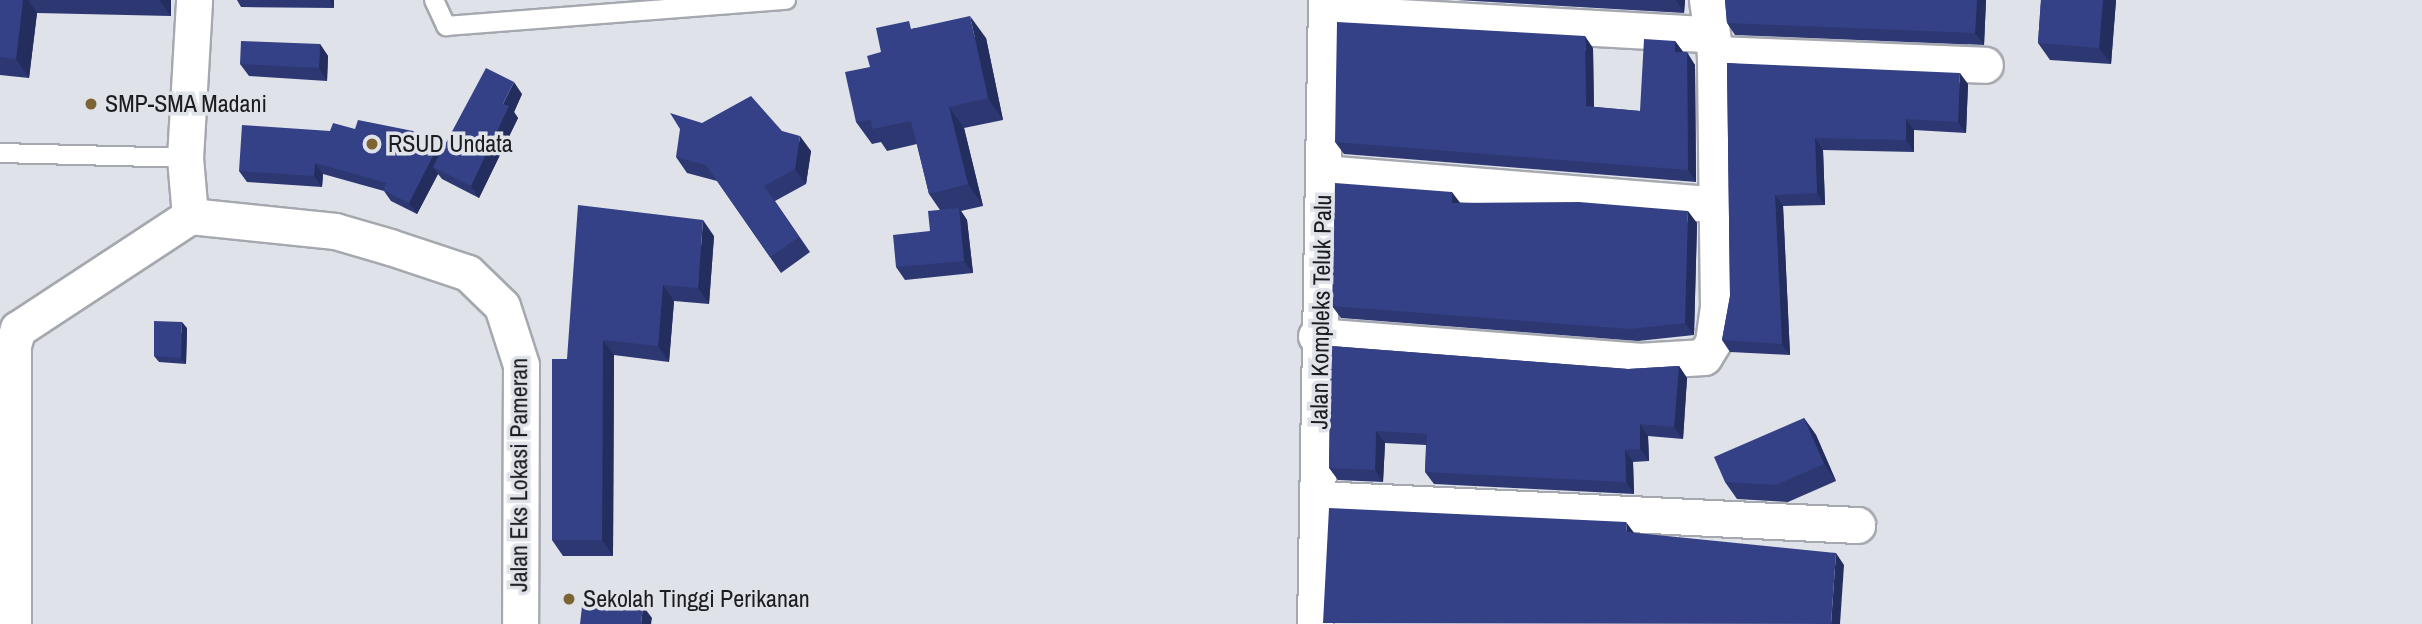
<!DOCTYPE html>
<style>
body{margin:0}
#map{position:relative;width:2422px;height:624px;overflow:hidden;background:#dfe2e9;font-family:"Archivo Narrow",sans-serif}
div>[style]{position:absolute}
.roads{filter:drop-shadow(2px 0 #a6a8af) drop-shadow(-2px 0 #a6a8af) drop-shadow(0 2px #a6a8af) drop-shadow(0 -2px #a6a8af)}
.lane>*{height:18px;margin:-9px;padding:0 9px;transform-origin:9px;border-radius:9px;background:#fff}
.street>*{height:35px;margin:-17.5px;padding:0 17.5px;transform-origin:17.5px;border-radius:17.5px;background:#fff}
.wall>*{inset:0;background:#2d3873}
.shaded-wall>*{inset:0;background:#242e5e}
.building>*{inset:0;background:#344186}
.dots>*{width:19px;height:19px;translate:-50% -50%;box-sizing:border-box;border:4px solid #dfe2e9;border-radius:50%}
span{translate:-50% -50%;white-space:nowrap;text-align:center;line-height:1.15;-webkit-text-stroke:7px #dfe2e9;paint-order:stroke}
.poi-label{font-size:24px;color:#1b1c1f}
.left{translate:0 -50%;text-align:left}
.street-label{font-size:24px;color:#1b1c1f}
</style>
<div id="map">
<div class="roads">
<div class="lane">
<div style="left:434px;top:0;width:29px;rotate:65deg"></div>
<div style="left:446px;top:26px;width:341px;rotate:-4.4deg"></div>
<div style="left:0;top:153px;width:185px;rotate:1.5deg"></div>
</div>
<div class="street">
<div style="left:1327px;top:13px;width:382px;rotate:3.2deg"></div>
<div style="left:1715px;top:54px;width:270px;rotate:2.3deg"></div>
<div style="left:1324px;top:173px;width:390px;rotate:4.6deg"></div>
<div style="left:190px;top:216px;width:146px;rotate:5.9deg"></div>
<div style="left:335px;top:231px;width:57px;rotate:16.2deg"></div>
<div style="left:390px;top:247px;width:82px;rotate:18.4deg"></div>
<div style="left:468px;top:273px;width:47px;rotate:44.1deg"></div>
<div style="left:502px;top:306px;width:62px;rotate:72.1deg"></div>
<div style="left:521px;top:365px;width:259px;rotate:90.2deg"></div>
<div style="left:190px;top:216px;width:58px;rotate:-94.9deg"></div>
<div style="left:185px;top:158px;width:158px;rotate:-86.7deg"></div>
<div style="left:1316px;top:336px;width:323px;rotate:4.4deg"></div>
<div style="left:1638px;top:361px;width:66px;rotate:-3.5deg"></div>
<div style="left:1704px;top:357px;width:17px;rotate:-59deg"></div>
<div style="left:1713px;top:342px;width:34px;rotate:-82deg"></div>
<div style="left:1718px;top:308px;width:254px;rotate:-90.7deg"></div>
<div style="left:1715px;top:54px;width:55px;rotate:-98.4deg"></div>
<div style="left:1318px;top:499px;width:540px;rotate:2.76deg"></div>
<div style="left:13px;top:624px;width:279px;rotate:-90deg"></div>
<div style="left:13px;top:345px;width:17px;rotate:-73deg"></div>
<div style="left:18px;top:329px;width:206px;rotate:-33.3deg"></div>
<div style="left:1315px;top:624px;width:624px;rotate:-88.99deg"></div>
</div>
</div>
<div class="wall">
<div style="clip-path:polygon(0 0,171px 0,171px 16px,37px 13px,29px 78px,0 75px)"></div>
<div style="clip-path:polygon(237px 0,334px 0,334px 8px,241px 7px)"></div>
<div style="clip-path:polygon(1457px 0,1685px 0,1684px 13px)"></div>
<div style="clip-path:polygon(1725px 0,1986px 0,1984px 45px,1735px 35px,1727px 23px)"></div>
<div style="clip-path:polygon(2041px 0,2116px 0,2111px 64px,2050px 60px,2038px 43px)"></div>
<div style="clip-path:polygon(914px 28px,986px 38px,1003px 120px,964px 128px,983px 206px,961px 211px,967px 220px,973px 273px,905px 280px,896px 267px,930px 231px,940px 210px,929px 194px,917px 144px,887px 151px,881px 142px,872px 144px,856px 122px,870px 67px,881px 52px)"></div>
<div style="clip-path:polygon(1675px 41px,1683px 52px,1695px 65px,1696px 182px,1344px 154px,1335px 142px,1593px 48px,1594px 107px,1640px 111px)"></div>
<div style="clip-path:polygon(320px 44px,328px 56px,327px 81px,249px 76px,240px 64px)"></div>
<div style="clip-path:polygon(1727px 63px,1968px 84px,1966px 133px,1914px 130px,1914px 152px,1823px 150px,1825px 205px,1783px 206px,1790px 355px,1730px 352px,1722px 340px,1730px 296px)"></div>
<div style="clip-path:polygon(522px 94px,514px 112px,518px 118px,479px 198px,442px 179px,438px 174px,417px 214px,391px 201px,384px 191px,323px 174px,322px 187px,247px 182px,239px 171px,330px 131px,355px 129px,443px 150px)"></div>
<div style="clip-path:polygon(702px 123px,782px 131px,811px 151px,806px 184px,775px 201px,810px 252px,781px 273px,717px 181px,687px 173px,676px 157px)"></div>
<div style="clip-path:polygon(1460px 203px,1697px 223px,1694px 335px,1638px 341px,1341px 318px,1332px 306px)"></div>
<div style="clip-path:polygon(714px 236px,709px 304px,674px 301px,669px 362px,614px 355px,613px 556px,563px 556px,552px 540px,567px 359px)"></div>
<div style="clip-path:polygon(187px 328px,186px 364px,159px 362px,154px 356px)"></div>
<div style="clip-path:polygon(1331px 346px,1628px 369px,1679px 366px,1687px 378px,1683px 439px,1648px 436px,1649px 461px,1633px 462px,1634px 494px,1434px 484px,1425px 472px,1426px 445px,1385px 443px,1383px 482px,1338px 480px,1329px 468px)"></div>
<div style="clip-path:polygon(1804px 418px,1816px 435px,1836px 481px,1788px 502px,1737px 499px,1725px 482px)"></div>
</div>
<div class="shaded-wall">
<div style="clip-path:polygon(23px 0,28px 0,37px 13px,29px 78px,16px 59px)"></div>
<div style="clip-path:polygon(159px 0,171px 0,171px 16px)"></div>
<div style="clip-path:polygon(329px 0,334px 0,334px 8px)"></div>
<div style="clip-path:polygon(1676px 0,1685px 0,1684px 13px)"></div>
<div style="clip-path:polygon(1977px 0,1986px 0,1984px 45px,1975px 33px)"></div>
<div style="clip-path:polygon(2103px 0,2116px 0,2111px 64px,2099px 48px)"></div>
<div style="clip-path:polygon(970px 16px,986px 38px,1003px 120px,988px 98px)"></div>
<div style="clip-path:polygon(1585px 36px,1593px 48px,1594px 119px,1586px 106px)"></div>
<div style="clip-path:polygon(1675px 41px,1684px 53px,1675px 52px)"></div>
<div style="clip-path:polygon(320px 44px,328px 56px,327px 81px,319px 68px)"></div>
<div style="clip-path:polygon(1687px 52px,1695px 65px,1696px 182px,1688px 170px)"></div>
<div style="clip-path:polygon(1960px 73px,1968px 84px,1966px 133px,1958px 122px)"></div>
<div style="clip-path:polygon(514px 82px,522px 94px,514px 112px,518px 118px,479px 198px,471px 186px,503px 104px)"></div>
<div style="clip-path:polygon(949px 107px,964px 128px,983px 206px,968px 184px)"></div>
<div style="clip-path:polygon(1906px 119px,1914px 130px,1914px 152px,1906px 140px)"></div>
<div style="clip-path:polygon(800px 136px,811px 151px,806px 184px,795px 169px)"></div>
<div style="clip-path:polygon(1815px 138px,1823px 150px,1825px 205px,1817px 193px)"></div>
<div style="clip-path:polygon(439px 144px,447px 156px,433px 167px,438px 174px,417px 214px,409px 203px)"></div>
<div style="clip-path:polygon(315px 163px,323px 174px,322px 187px,314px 176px)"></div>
<div style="clip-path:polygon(1452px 192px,1461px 204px,1452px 203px)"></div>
<div style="clip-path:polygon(1775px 195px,1783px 206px,1790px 355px,1782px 344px)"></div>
<div style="clip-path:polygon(959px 208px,967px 220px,973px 273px,964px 261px)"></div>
<div style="clip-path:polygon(1688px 211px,1697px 223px,1694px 335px,1685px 323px)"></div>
<div style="clip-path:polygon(703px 220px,714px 236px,709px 304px,698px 288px)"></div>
<div style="clip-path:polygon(663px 285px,674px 301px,669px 362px,658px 346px)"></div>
<div style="clip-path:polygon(182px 322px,187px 328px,186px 364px,181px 358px)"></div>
<div style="clip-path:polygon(603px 340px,614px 355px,613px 556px,602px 540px)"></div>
<div style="clip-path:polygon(1679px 366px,1687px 378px,1683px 439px,1674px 427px)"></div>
<div style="clip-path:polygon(1804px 418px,1816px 435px,1836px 481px,1824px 464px)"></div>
<div style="clip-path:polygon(1640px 424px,1648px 436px,1649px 461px,1640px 449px)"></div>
<div style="clip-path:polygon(1376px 431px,1385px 443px,1383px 482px,1375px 470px)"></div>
<div style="clip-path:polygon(1625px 450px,1633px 462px,1634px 494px,1626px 482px)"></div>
<div style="clip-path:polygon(1626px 522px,1635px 534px,1627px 532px)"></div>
<div style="clip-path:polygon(1836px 553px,1844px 565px,1840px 624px,1831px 624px)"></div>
<div style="clip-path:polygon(643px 606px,652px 618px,651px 624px,641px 624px)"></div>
</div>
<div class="building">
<div style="clip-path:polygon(0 0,23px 0,16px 59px,0 57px)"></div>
<div style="clip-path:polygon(1725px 0,1977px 0,1975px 33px,1727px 23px)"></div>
<div style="clip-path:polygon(2041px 0,2103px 0,2099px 48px,2038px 43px)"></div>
<div style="clip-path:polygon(970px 16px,988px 98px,949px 107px,968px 184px,929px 194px,911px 121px,872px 129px,871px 120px,856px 122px,845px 72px,870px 67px,867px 56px,881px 52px,876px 28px,909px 21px,911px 29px)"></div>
<div style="clip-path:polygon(1337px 22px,1585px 36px,1586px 106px,1640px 111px,1644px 39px,1675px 41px,1675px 52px,1687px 52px,1688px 170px,1335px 142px)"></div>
<div style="clip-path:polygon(241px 41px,320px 44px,319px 68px,240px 64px)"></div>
<div style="clip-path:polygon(1727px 63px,1960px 73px,1958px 122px,1906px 119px,1906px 140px,1815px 138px,1817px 193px,1775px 195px,1782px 344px,1722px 340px,1730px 296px)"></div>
<div style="clip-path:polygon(486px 68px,514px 82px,503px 104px,509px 106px,471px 186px,433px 167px)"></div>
<div style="clip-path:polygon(751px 96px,782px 131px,800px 136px,795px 169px,764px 186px,799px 237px,770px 257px,706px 165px,676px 157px,680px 129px,670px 113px,702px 123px)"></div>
<div style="clip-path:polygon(358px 120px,413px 131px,439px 144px,409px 203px,383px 190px,387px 183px,315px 163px,314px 176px,239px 171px,242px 125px,330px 131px,333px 123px,355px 129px)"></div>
<div style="clip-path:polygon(1335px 183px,1452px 192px,1452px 203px,1579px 202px,1688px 211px,1685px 323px,1630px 329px,1332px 306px)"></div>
<div style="clip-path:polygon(578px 205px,703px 220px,698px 288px,663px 285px,658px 346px,603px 340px,602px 540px,552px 540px,552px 359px,567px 359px)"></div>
<div style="clip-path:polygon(959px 208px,964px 261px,896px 267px,893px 235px,930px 231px,928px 211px)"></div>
<div style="clip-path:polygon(154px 321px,182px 322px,181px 358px,154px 356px)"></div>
<div style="clip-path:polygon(1331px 346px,1628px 369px,1679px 366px,1674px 427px,1640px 424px,1640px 449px,1625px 450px,1626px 482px,1425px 472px,1427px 434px,1376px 431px,1375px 470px,1329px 468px)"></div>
<div style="clip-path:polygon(1804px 418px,1824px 464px,1776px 485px,1725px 482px,1714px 457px)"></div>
<div style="clip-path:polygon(1329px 508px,1626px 522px,1627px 532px,1836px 553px,1831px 624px,1323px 623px)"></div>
<div style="clip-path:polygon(583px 598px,643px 606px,641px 624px,580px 624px)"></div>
</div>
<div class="dots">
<div style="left:91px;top:104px;background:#7d6435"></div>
<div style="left:372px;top:144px;background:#7d6435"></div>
<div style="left:569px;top:599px;background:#7d6435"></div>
</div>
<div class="poi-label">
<span class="left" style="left:105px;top:104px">SMP-SMA Madani</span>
<span class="left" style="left:388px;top:144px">RSUD Undata</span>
<span class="left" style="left:583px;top:599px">Sekolah Tinggi Perikanan</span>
</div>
<div class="street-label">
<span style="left:1321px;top:312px;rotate:-89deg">Jalan Kompleks Teluk Palu</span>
<span style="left:519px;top:475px;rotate:-90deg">Jalan Eks Lokasi Pameran</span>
</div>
</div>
